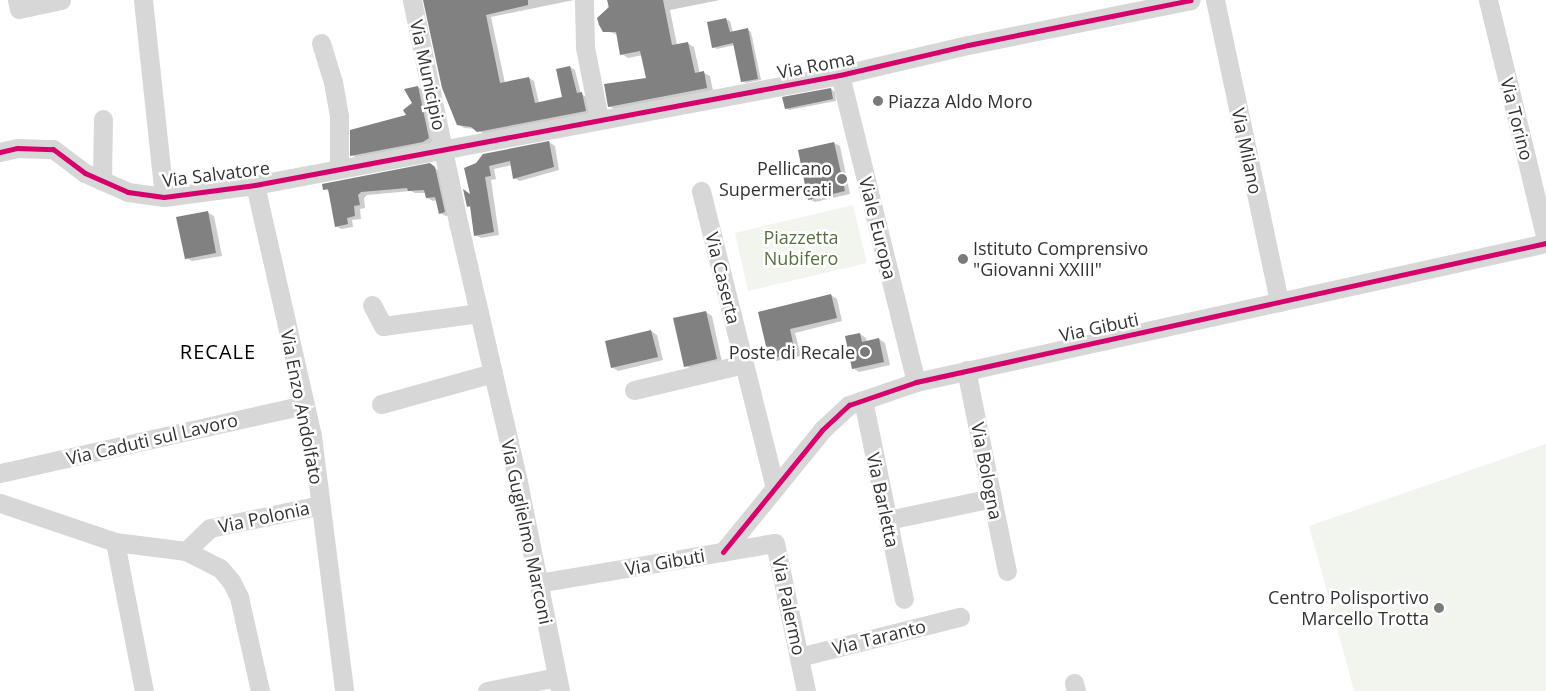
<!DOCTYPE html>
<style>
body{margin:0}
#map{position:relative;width:1546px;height:691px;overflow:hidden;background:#fff;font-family:"Open Sans",sans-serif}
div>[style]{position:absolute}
.green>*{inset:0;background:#f1f5ed}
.shadow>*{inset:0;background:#0003}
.building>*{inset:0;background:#818181}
.minor>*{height:19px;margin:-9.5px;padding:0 9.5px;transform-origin:9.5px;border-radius:9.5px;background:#d7d7d7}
.cycleway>*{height:5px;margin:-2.5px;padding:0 2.5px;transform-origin:2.5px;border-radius:2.5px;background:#d6006c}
.dots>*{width:14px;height:14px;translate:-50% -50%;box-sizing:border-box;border:2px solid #fff;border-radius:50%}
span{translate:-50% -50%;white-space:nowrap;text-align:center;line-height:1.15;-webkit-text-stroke:5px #fff;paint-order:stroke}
.street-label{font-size:18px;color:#333}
.poi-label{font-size:18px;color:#333}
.left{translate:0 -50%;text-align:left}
.right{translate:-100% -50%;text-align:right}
.park-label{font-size:18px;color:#56703f}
.quarter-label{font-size:20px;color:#000;letter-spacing:1px}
</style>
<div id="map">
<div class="green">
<div style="clip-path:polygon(853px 205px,867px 263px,748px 291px,735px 233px)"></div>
<div style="clip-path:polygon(1546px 444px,1546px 691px,1354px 691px,1309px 526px)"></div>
</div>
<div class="shadow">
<div style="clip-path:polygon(425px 0,574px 0,491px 17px,505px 83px,529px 78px,534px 81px,539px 103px,564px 98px,570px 67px,575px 70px,581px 94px,587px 97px,591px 114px,484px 134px,476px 129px,464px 128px,458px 124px)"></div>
<div style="clip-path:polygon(608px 0,720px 0,670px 10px,677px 45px,687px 43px,694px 47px,700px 74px,704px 73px,710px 76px,713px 91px,616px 110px,609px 106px,648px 79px,643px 55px,628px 58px,622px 54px,618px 35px,607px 31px)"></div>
<div style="clip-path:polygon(726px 19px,730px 21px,733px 32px,747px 29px,751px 32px,761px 80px,746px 83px,742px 81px,735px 45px,717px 49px,713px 47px)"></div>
<div style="clip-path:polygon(418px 87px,423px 90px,434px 141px,429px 144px,357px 158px,352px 155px,408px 116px)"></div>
<div style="clip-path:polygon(831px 89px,835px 92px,836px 101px,789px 110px,786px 108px)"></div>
<div style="clip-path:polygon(549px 142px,555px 146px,559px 170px,520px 181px,514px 178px,512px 165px,494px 169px,496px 179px,491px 180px,499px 235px,481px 238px,475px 235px,472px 208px,468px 206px,471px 195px,466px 169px)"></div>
<div style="clip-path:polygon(834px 143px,840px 146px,850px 194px,815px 202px,809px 199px)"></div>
<div style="clip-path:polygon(430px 165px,441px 172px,450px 215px,446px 216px,440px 213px,437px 200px,433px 201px,427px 198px,426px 193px,415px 193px,411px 191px,367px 195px,364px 198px,365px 208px,360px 209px,361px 219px,352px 220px,353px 227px,341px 229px,336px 226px,330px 192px,325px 189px)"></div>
<div style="clip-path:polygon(207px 212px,214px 216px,222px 256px,192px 261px,186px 258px)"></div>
<div style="clip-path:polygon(831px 295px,837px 299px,842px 321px,795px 333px,801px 356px,776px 361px,770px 358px,759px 312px)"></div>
<div style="clip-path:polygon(706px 312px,712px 316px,722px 362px,692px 369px,686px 366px)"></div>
<div style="clip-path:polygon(651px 331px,657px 335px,663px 360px,618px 371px,612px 367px)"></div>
<div style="clip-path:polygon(860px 334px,866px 338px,867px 342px,879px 339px,885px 343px,890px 365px,859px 372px,853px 368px)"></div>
</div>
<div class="building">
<div style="clip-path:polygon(423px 0,528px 0,528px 5px,486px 15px,500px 83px,529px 77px,535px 103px,562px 97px,556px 69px,570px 66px,577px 93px,582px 92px,586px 111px,477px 132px,471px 127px,457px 125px,442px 88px)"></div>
<div style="clip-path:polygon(607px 0,663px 0,672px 45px,688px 42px,695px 73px,704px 71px,707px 88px,608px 107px,604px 84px,646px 78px,640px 51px,620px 55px,616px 32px,603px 32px,599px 25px,597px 18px,609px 7px)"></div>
<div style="clip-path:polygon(726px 18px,730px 32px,748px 28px,758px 79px,741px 82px,733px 43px,712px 48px,707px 22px)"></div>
<div style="clip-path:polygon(418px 86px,429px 138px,423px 142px,350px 156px,350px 130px,406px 115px,403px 110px,412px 103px,404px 89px)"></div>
<div style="clip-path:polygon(831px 88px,833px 99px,785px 109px,782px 97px)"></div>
<div style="clip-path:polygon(549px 141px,554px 167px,513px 179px,510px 161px,489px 166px,491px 176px,485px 177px,494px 232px,474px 236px,470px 206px,467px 207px,463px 189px,470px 194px,464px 168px,476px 163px,483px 154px)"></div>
<div style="clip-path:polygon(834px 142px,845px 191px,808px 200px,798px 150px)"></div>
<div style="clip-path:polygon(430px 163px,435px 167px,445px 212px,439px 214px,435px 197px,426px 198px,424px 190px,408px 191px,407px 188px,361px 192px,358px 195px,360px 205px,354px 206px,355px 216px,347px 218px,348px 224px,335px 227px,328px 189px,323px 190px,322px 184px)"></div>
<div style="clip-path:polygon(208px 211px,216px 253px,185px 259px,176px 217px)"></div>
<div style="clip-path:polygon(831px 294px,837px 318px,790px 329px,795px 353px,769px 359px,758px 312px)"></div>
<div style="clip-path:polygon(706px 311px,717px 359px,684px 367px,673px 318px)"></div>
<div style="clip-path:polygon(651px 330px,658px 357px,611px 368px,605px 341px)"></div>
<div style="clip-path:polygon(860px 333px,862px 342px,879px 338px,884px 362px,852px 369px,845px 336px)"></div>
</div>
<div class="minor">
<div style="left:17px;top:0;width:9px;rotate:77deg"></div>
<div style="left:19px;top:9px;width:43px;rotate:-12.1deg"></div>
<div style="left:143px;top:0;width:198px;rotate:83.9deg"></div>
<div style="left:412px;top:0;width:231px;rotate:78.3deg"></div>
<div style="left:459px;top:226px;width:263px;rotate:77deg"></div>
<div style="left:518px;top:482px;width:213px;rotate:78.6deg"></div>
<div style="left:584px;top:0;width:47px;rotate:88.8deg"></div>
<div style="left:585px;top:47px;width:73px;rotate:79deg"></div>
<div style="left:1215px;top:0;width:309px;rotate:78deg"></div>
<div style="left:1488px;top:0;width:246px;rotate:76.4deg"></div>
<div style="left:321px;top:43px;width:41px;rotate:72.9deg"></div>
<div style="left:333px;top:82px;width:36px;rotate:80deg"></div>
<div style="left:339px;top:117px;width:52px;rotate:90deg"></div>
<div style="left:840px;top:75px;width:316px;rotate:76.1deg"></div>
<div style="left:0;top:152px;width:17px;rotate:-13deg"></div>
<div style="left:17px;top:148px;width:36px;rotate:2deg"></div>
<div style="left:53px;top:149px;width:40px;rotate:37deg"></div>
<div style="left:85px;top:173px;width:47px;rotate:23.8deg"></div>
<div style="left:128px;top:192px;width:36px;rotate:8deg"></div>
<div style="left:164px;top:197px;width:92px;rotate:-7.5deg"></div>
<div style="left:255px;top:185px;width:595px;rotate:-10.65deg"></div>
<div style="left:840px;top:75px;width:131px;rotate:-13.2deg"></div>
<div style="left:968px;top:45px;width:227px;rotate:-11.4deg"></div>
<div style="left:102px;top:181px;width:62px;rotate:-89.1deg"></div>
<div style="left:255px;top:185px;width:257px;rotate:77.2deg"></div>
<div style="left:312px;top:436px;width:257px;rotate:82.8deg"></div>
<div style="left:701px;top:191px;width:306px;rotate:76deg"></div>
<div style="left:372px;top:305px;width:24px;rotate:62deg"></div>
<div style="left:383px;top:326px;width:97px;rotate:-7.7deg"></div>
<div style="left:966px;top:370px;width:205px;rotate:78.5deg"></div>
<div style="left:634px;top:390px;width:113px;rotate:-13.3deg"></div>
<div style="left:863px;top:400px;width:203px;rotate:78.4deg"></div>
<div style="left:381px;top:404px;width:116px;rotate:-15.5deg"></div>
<div style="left:0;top:473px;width:312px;rotate:-12.6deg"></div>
<div style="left:0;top:503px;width:121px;rotate:18.7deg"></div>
<div style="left:115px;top:542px;width:72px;rotate:7.2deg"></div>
<div style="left:186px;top:551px;width:38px;rotate:27deg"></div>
<div style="left:220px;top:568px;width:17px;rotate:50deg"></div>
<div style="left:231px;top:581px;width:18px;rotate:63deg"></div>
<div style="left:239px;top:597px;width:96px;rotate:77.4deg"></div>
<div style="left:888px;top:520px;width:106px;rotate:-11.9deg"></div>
<div style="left:115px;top:542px;width:152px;rotate:79deg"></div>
<div style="left:186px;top:551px;width:33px;rotate:-44deg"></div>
<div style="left:210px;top:528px;width:113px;rotate:-11.7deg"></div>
<div style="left:723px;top:552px;width:157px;rotate:-50.9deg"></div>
<div style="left:822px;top:430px;width:37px;rotate:-43deg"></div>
<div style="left:849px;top:405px;width:71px;rotate:-18.9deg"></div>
<div style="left:916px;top:382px;width:645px;rotate:-12.44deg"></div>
<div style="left:538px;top:583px;width:240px;rotate:-9.6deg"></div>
<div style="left:775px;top:543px;width:151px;rotate:78.2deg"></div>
<div style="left:799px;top:657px;width:166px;rotate:-14deg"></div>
<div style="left:1074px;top:683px;width:8px;rotate:76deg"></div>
<div style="left:487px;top:691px;width:71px;rotate:-11.3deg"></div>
</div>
<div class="cycleway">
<div style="left:0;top:152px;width:17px;rotate:-13deg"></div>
<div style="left:17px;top:148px;width:36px;rotate:2deg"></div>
<div style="left:53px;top:149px;width:40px;rotate:37deg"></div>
<div style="left:85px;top:173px;width:47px;rotate:23.8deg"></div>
<div style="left:128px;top:192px;width:36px;rotate:8deg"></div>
<div style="left:164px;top:197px;width:92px;rotate:-7.5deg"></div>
<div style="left:255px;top:185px;width:595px;rotate:-10.65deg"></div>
<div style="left:840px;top:75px;width:131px;rotate:-13.2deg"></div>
<div style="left:968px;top:45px;width:227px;rotate:-11.4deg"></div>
<div style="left:723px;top:552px;width:157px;rotate:-50.9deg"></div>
<div style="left:822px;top:430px;width:37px;rotate:-43deg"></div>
<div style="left:849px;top:405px;width:71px;rotate:-18.9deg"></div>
<div style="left:916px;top:382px;width:645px;rotate:-12.44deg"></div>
</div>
<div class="dots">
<div style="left:878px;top:101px;background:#7a7a7a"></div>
<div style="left:842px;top:179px;background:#7a7a7a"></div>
<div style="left:963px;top:259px;background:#7a7a7a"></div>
<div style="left:865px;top:352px;background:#7a7a7a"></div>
<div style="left:1439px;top:608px;background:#7a7a7a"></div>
</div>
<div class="street-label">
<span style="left:816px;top:65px;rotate:-11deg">Via Roma</span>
<span style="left:428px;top:75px;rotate:78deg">Via Municipio</span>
<span style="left:1517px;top:119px;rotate:76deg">Via Torino</span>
<span style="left:1247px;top:151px;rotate:78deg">Via Milano</span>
<span style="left:216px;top:174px;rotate:-7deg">Via Salvatore</span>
<span style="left:878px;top:228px;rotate:76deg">Viale Europa</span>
<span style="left:723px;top:278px;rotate:76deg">Via Caserta</span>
<span style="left:1099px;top:327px;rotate:-12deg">Via Gibuti</span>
<span style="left:302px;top:407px;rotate:79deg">Via Enzo Andolfato</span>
<span style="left:152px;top:439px;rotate:-13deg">Via Caduti sul Lavoro</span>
<span style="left:987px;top:471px;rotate:79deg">Via Bologna</span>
<span style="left:883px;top:500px;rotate:78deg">Via Barletta</span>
<span style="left:264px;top:517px;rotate:-12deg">Via Polonia</span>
<span style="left:527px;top:532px;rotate:78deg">Via Guglielmo Marconi</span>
<span style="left:665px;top:562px;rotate:-10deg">Via Gibuti</span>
<span style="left:789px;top:606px;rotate:78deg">Via Palermo</span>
<span style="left:879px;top:637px;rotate:-14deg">Via Taranto</span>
</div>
<div class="poi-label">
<span class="left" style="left:888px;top:101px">Piazza Aldo Moro</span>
<span class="right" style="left:832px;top:179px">Pellicano<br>Supermercati</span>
<span class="left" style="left:973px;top:259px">Istituto Comprensivo<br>"Giovanni XXIII"</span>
<span class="right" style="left:855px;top:352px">Poste di Recale</span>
<span class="right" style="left:1429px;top:608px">Centro Polisportivo<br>Marcello Trotta</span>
</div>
<div class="park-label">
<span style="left:801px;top:248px">Piazzetta<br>Nubifero</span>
</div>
<div class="quarter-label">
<span style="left:218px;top:351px">RECALE</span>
</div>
</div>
